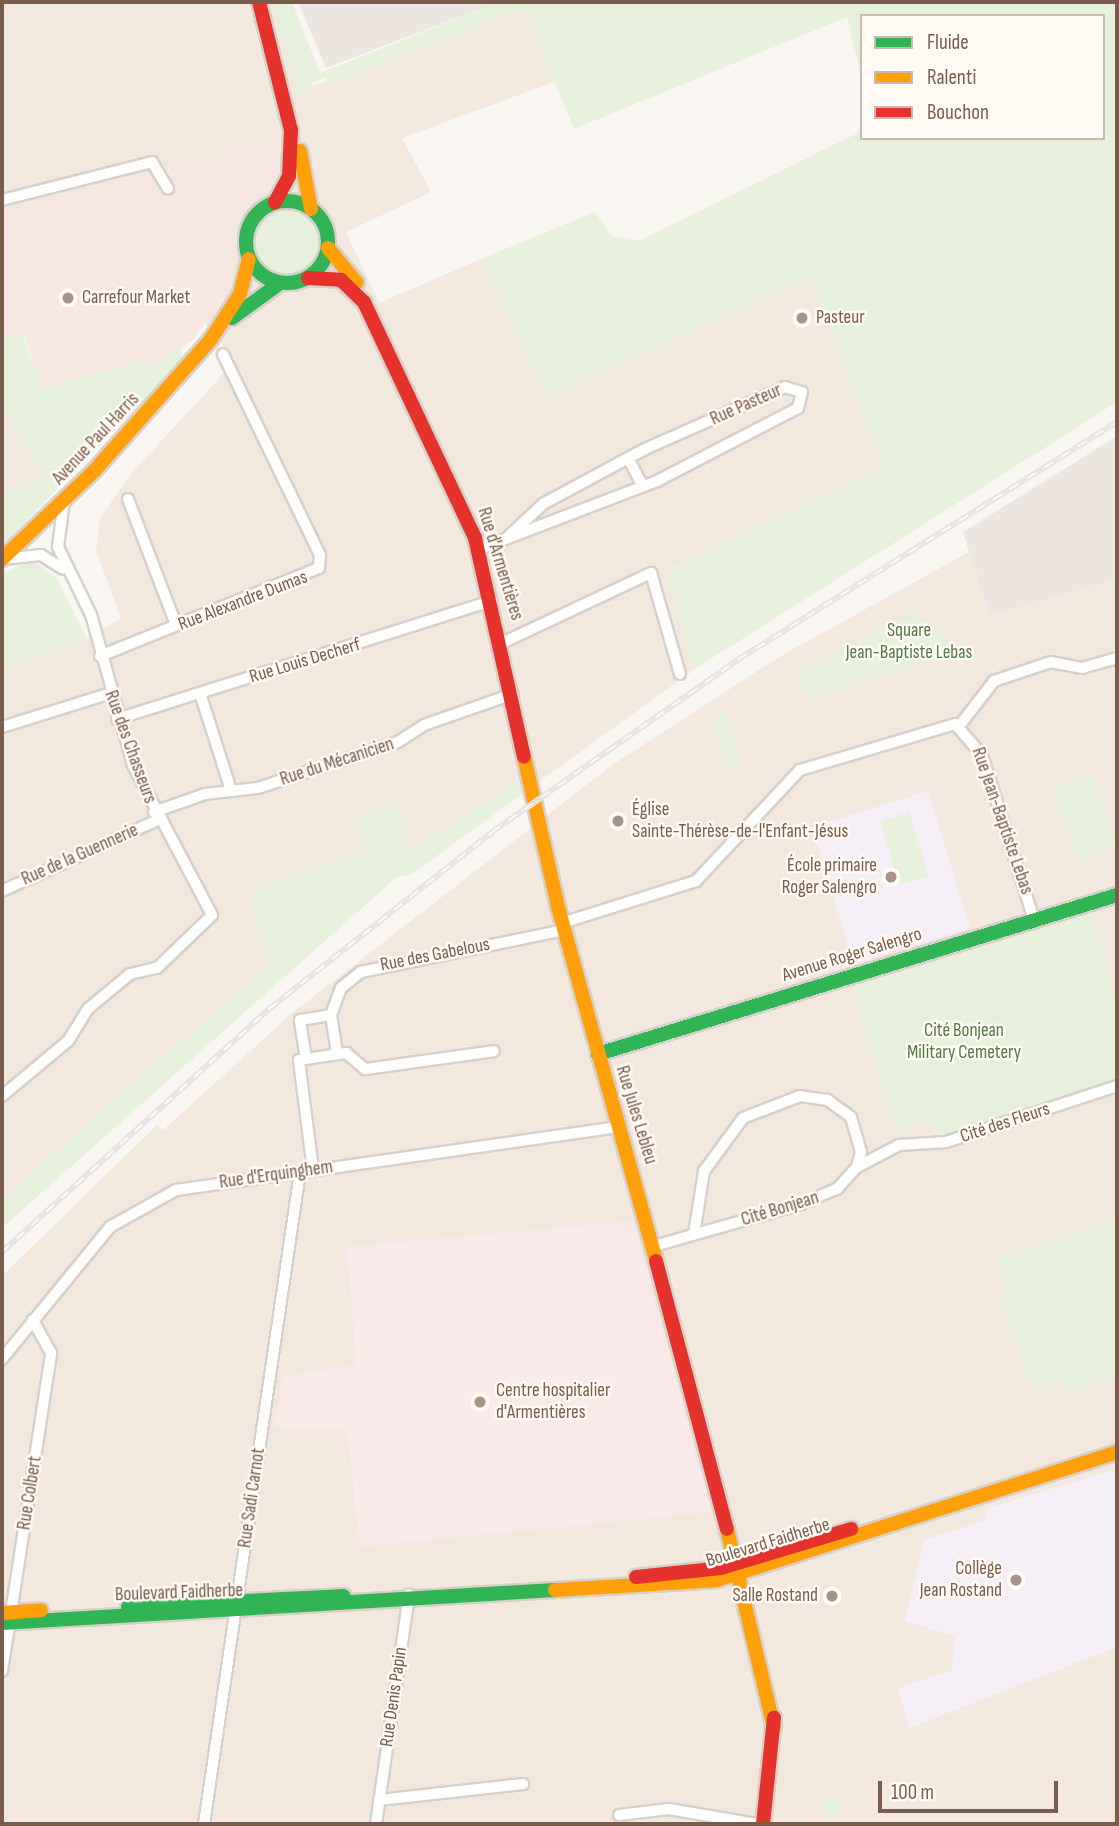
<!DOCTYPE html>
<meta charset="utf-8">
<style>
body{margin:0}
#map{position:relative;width:1119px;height:1826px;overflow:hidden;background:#f9f5f0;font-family:"Sofia Sans Condensed",sans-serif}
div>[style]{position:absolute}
.residential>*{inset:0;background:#f2e8de}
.commercial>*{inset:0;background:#f6e8e1}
.industrial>*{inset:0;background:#ede5e0}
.education>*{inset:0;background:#f6eef6}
.medical>*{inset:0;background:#fae9e9}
.green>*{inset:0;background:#e7f0db}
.round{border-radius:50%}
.roads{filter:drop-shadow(2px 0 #d7d1cb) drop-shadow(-2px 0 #d7d1cb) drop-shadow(0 2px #d7d1cb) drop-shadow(0 -2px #d7d1cb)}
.street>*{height:10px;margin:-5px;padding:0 5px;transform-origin:5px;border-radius:5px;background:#fefefd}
.fast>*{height:14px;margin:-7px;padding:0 7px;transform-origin:7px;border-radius:7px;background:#30b455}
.fast>.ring{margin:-7px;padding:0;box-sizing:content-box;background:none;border:14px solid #30b455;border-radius:50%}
.slow>*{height:14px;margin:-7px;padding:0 7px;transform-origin:7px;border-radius:7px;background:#ff9f0a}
.jam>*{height:14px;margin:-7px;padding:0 7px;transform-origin:7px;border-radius:7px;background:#e5322d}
.rail>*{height:6px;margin-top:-3px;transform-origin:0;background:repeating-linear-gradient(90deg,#fffaf3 0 10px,#e6e3e7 0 20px);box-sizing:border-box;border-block:2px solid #e6e3e7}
.dots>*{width:19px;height:19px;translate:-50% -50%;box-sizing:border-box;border:4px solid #fffaf3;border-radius:50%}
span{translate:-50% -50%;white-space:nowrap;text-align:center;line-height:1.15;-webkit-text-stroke:5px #fffaf3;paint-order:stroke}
.poi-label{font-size:19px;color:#7a5c4d}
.left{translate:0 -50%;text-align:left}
.right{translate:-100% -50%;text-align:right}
.street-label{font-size:19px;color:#7a5c4d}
.park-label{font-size:19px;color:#537a41}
.frame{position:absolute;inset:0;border:4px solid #7a5c4d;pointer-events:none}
.legend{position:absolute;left:860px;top:14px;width:245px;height:126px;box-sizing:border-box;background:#fffaf3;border:2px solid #cabbb1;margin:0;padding:9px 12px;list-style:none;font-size:21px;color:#7a5c4d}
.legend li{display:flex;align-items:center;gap:14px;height:35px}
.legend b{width:35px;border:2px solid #cabbb1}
.scale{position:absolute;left:878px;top:1781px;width:180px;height:32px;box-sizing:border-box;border:4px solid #7a5c4d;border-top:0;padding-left:9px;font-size:21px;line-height:24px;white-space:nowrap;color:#7a5c4d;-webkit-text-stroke:5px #fffaf3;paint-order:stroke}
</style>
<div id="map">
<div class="residential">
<div style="clip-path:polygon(2px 2px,272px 2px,296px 92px,525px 8px,554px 82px,402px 138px,431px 192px,346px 232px,379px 303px,481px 259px,547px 397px,811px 276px,882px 467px,667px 570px,695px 669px,522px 794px,517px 782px,267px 957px,268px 967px,2px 1201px,2px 667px,87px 639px,121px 618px,96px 551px,100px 518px,130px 475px,236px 360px,204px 323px,233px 284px,233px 226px,248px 199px,277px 185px,274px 141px,2px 213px)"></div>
<div style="clip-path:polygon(2px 405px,44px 477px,2px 494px)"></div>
<div style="clip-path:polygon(969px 552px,989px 616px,1117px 579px,1117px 1824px,2px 1824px,2px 1276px,157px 1125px,163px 1130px,291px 1014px,612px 765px,779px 657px)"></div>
</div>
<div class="commercial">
<div style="clip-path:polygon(275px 140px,277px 185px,248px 199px,233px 226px,233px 284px,192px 341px,150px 369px,143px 360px,42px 389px,23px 332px,2px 339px,2px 213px)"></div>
</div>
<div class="industrial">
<div style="clip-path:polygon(298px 2px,499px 2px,326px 68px)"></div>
<div style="clip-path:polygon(1117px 436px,1117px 579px,989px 616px,963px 532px)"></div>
</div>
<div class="education">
<div style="clip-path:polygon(928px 791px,970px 928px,854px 964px,812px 827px)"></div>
<div style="clip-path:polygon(1117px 1469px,1117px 1647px,909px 1728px,898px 1688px,952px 1670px,954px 1636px,905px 1621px,924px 1540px,983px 1521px,988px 1508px)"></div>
</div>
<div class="medical">
<div style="clip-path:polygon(633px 1221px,711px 1512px,360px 1547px,347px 1428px,275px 1428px,283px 1376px,357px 1365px,347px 1247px)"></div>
</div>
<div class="green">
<div style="clip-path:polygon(272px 2px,292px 2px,320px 73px,499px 2px,1117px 2px,1117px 402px,695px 669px,666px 571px,882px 467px,811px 277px,547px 397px,481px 259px,595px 212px,611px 236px,639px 241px,862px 131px,862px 138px,1103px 138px,1103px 16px,862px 16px,862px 81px,847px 17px,574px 129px,525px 9px,329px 84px,326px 78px,311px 83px,313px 90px,302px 95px,296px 92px)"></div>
<div class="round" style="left:256px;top:211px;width:62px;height:62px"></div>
<div style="clip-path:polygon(22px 332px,42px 389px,143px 360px,150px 369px,180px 348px,182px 361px,2px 546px,2px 494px,43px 477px,2px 405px,2px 339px)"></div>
<div style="clip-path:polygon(33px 561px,56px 577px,87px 639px,2px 667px,2px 573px)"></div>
<div style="clip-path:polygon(915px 611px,951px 638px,936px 659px,807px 700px,798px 673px)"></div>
<div style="clip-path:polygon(723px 710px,740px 765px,728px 771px,711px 718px)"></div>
<div style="clip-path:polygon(1092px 773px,1117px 846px,1079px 861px,1051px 789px)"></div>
<div style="clip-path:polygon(517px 782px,522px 794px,412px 874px,397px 877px,2px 1228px,2px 1201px,112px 1099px,268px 967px,267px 957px,410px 853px,267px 954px,249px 892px,365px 851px,355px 819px,398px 802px,410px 852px)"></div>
<div style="clip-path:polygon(909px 812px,929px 876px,899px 885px,880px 821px)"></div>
<div style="clip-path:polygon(1093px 913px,1117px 1007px,1117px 1081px,941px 1140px,925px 1120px,898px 1132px,851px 987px)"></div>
<div style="clip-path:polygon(1117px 1219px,1117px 1376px,1069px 1393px,1063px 1381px,1033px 1390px,1002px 1301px,1006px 1284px,997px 1259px)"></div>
<div style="clip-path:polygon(844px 1796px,838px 1817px,828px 1819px,822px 1800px)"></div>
</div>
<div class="roads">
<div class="street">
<div style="left:2px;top:200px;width:155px;rotate:-14.2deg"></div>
<div style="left:152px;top:162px;width:31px;rotate:59deg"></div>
<div style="left:629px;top:460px;width:27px;rotate:62deg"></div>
<div style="left:128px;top:499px;width:135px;rotate:69.1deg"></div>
<div style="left:479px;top:549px;width:191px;rotate:-20.9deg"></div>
<div style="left:657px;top:481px;width:159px;rotate:-27.4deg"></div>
<div style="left:798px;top:408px;width:16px;rotate:-76deg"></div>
<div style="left:802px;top:392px;width:18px;rotate:-164deg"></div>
<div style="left:785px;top:387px;width:153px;rotate:156.1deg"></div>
<div style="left:645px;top:449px;width:116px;rotate:151.7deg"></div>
<div style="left:543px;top:504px;width:47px;rotate:136.7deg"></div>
<div style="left:3px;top:559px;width:38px;rotate:-6deg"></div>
<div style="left:41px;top:555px;width:26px;rotate:32deg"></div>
<div style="left:502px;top:643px;width:165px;rotate:-25.2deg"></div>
<div style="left:651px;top:573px;width:105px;rotate:74deg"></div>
<div style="left:100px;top:656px;width:236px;rotate:-21.9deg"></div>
<div style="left:319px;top:568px;width:13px;rotate:-86deg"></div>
<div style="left:320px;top:555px;width:223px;rotate:-115.8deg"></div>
<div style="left:200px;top:693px;width:102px;rotate:72.3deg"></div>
<div style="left:117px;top:719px;width:393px;rotate:-17.5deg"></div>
<div style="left:960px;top:725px;width:56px;rotate:-52.3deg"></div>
<div style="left:994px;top:681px;width:60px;rotate:-18.4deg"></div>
<div style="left:1051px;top:662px;width:32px;rotate:11deg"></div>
<div style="left:1082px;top:668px;width:36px;rotate:-16deg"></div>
<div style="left:2px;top:727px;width:111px;rotate:-17.3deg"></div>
<div style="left:154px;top:812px;width:54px;rotate:-19.4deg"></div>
<div style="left:205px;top:794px;width:53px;rotate:-6.5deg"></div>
<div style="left:258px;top:788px;width:147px;rotate:-18.2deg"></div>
<div style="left:398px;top:742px;width:31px;rotate:-33deg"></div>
<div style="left:424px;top:725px;width:94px;rotate:-19.2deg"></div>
<div style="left:2px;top:891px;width:171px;rotate:-24.5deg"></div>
<div style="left:562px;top:923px;width:140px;rotate:-17.4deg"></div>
<div style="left:696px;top:881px;width:152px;rotate:-46.9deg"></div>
<div style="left:800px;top:770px;width:162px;rotate:-16.5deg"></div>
<div style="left:955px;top:724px;width:41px;rotate:48.9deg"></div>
<div style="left:982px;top:755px;width:173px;rotate:72.5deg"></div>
<div style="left:331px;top:1015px;width:29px;rotate:-70deg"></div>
<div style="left:341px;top:988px;width:26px;rotate:-39deg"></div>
<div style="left:361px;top:972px;width:207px;rotate:-11.7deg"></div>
<div style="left:306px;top:1059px;width:39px;rotate:-99deg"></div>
<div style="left:300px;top:1020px;width:31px;rotate:-9deg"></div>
<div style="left:331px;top:1015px;width:39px;rotate:81deg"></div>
<div style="left:2px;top:1096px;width:86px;rotate:-39.8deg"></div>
<div style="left:68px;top:1041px;width:39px;rotate:-58deg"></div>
<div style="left:89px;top:1008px;width:53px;rotate:-39.7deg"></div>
<div style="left:130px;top:974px;width:28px;rotate:-13deg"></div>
<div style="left:157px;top:968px;width:76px;rotate:-43.9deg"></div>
<div style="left:212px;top:915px;width:170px;rotate:-117.8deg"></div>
<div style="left:133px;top:765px;width:156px;rotate:-105.6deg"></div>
<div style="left:91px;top:615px;width:76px;rotate:-115.9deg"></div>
<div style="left:58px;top:547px;width:46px;rotate:-82.6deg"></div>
<div style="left:857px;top:1167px;width:47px;rotate:-27.6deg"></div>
<div style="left:899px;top:1145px;width:47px;rotate:-3.7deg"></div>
<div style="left:946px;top:1142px;width:180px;rotate:-18.1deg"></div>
<div style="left:313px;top:1170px;width:111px;rotate:-97.3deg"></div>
<div style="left:299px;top:1060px;width:48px;rotate:-8.5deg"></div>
<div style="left:346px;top:1053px;width:25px;rotate:40deg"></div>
<div style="left:365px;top:1069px;width:130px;rotate:-7.9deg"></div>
<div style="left:654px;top:1246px;width:153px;rotate:-15.9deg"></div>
<div style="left:801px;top:1204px;width:39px;rotate:-23deg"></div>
<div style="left:837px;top:1189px;width:30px;rotate:-48deg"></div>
<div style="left:857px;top:1167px;width:16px;rotate:-75deg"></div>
<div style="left:861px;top:1152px;width:36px;rotate:-106deg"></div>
<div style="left:851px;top:1117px;width:29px;rotate:-144deg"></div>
<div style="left:828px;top:1100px;width:28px;rotate:-172deg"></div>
<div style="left:800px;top:1096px;width:61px;rotate:158.9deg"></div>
<div style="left:743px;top:1118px;width:66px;rotate:126.3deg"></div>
<div style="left:704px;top:1171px;width:64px;rotate:99deg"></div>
<div style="left:2px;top:1359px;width:171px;rotate:-50.7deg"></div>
<div style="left:110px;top:1227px;width:76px;rotate:-29.3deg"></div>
<div style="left:176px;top:1190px;width:449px;rotate:-8.1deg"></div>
<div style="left:2px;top:1671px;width:322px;rotate:-81.2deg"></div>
<div style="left:51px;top:1353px;width:38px;rotate:-119deg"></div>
<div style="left:379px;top:1800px;width:145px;rotate:-6.3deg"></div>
<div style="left:619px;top:1815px;width:50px;rotate:-6.8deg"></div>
<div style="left:669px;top:1809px;width:89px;rotate:9.7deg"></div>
<div style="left:204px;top:1824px;width:659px;rotate:-81.62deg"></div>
<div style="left:376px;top:1824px;width:232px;rotate:-81.8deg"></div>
</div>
<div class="fast">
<div class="ring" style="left:246px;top:201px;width:68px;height:68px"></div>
<div style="left:232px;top:318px;width:59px;rotate:-36.1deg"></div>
<div style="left:598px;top:1054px;width:543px;rotate:-17.03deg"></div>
<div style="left:128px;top:1607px;width:216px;rotate:-2.9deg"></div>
<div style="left:2px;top:1623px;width:554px;rotate:-3.42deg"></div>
</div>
<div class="slow">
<div style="left:300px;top:151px;width:59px;rotate:79.3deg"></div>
<div style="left:328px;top:248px;width:45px;rotate:50.4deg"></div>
<div style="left:2px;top:559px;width:127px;rotate:-43.7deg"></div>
<div style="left:94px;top:471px;width:176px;rotate:-48.4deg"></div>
<div style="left:211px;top:339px;width:54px;rotate:-57.2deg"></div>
<div style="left:240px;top:294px;width:36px;rotate:-76deg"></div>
<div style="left:524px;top:757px;width:154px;rotate:77.2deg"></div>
<div style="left:558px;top:907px;width:367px;rotate:74.5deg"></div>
<div style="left:727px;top:1529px;width:204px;rotate:76.7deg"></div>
<div style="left:555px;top:1590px;width:162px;rotate:-3.5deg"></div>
<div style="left:717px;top:1580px;width:420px;rotate:-17.7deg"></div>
<div style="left:2px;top:1613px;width:39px;rotate:-4deg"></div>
</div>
<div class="jam">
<div style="left:259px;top:2px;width:132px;rotate:76deg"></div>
<div style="left:291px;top:130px;width:46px;rotate:92.5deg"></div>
<div style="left:289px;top:176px;width:30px;rotate:118deg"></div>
<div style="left:308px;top:278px;width:33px;rotate:3deg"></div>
<div style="left:341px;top:280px;width:32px;rotate:44deg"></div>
<div style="left:364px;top:302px;width:261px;rotate:64.8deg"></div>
<div style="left:475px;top:538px;width:224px;rotate:77.4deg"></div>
<div style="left:656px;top:1261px;width:277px;rotate:75.2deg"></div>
<div style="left:636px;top:1577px;width:85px;rotate:-6deg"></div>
<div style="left:721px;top:1568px;width:136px;rotate:-16.7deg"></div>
<div style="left:763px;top:1824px;width:107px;rotate:-84.1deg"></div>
</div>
</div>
<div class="rail">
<div style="left:2px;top:1252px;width:361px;rotate:-42.3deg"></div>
<div style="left:269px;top:1009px;width:285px;rotate:-38.4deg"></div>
<div style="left:492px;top:832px;width:302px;rotate:-35deg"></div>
<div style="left:739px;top:659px;width:446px;rotate:-32.1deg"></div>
</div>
<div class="dots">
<div style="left:68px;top:298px;background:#a69286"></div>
<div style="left:802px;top:318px;background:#a69286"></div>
<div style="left:618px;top:821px;background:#a69286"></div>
<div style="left:891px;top:877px;background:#a69286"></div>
<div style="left:480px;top:1402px;background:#a69286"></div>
<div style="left:1016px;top:1580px;background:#a69286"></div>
<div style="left:832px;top:1596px;background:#a69286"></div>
</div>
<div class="poi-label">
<span class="left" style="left:82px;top:298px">Carrefour Market</span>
<span class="left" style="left:816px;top:318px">Pasteur</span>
<span class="left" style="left:632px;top:821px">Église<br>Sainte-Thérèse-de-l'Enfant-Jésus</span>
<span class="right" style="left:877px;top:877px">École primaire<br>Roger Salengro</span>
<span class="left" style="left:496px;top:1402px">Centre hospitalier<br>d'Armentières</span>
<span class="right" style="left:1002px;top:1580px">Collège<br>Jean Rostand</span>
<span class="right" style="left:818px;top:1596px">Salle Rostand</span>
</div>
<div class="street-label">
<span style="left:746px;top:405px;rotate:-24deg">Rue Pasteur</span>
<span style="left:96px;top:439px;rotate:-47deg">Avenue Paul Harris</span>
<span style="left:500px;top:564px;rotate:73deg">Rue d'Armentières</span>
<span style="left:243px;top:601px;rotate:-21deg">Rue Alexandre Dumas</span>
<span style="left:305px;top:661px;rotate:-17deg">Rue Louis Decherf</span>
<span style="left:130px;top:747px;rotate:70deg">Rue des Chasseurs</span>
<span style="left:337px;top:762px;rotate:-18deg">Rue du Mécanicien</span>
<span style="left:1002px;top:821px;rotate:71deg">Rue Jean-Baptiste Lebas</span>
<span style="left:80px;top:855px;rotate:-24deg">Rue de la Guennerie</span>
<span style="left:435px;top:955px;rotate:-11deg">Rue des Gabelous</span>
<span style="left:852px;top:955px;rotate:-17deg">Avenue Roger Salengro</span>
<span style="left:636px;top:1115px;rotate:73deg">Rue Jules Lebleu</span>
<span style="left:1005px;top:1123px;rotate:-18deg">Cité des Fleurs</span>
<span style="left:276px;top:1175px;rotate:-8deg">Rue d'Erquinghem</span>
<span style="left:780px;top:1209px;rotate:-17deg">Cité Bonjean</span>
<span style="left:30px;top:1493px;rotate:-81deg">Rue Colbert</span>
<span style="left:252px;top:1498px;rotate:-82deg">Rue Sadi Carnot</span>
<span style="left:768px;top:1543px;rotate:-17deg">Boulevard Faidherbe</span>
<span style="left:179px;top:1593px;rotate:-2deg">Boulevard Faidherbe</span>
<span style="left:394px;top:1697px;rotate:-82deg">Rue Denis Papin</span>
</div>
<div class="park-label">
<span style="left:909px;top:642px">Square<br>Jean-Baptiste Lebas</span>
<span style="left:964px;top:1042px">Cité Bonjean<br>Military Cemetery</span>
</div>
<div class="frame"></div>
<ul class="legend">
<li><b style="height:9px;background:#30b455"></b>Fluide</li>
<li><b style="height:9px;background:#ff9f0a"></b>Ralenti</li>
<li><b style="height:9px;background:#e5322d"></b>Bouchon</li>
</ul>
<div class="scale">100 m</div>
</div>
